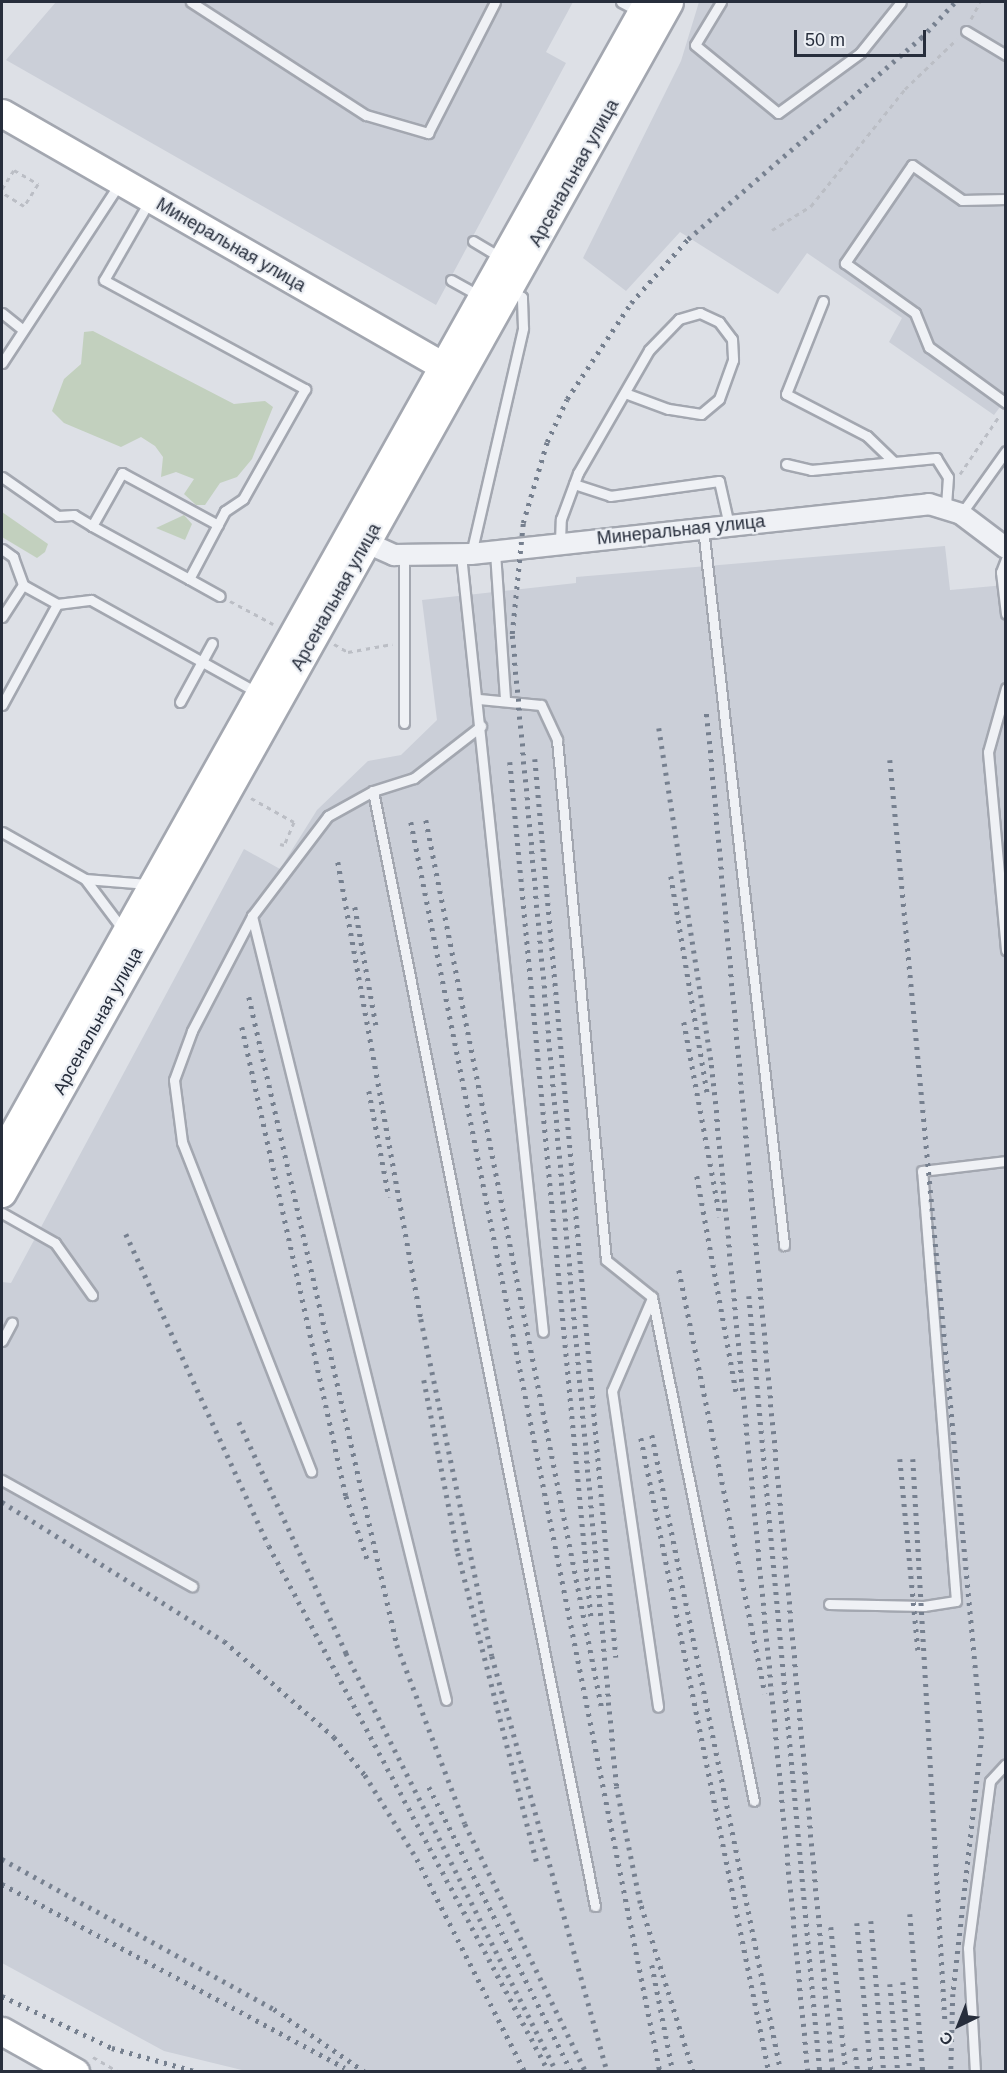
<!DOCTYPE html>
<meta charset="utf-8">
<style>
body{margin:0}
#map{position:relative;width:1007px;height:2073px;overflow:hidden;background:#dde0e6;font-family:Arial,sans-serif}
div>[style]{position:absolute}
.built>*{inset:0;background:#cbcfd8}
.green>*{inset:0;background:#c2d0be}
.path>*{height:3px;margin-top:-1.5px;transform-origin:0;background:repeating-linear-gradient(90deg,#bbbec5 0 4.5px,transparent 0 9px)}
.roads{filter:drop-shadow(2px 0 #a3a7b0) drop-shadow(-2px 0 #a3a7b0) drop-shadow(0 2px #a3a7b0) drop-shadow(0 -2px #a3a7b0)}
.lane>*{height:9px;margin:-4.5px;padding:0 4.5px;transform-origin:4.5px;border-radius:4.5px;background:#eff1f5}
.street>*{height:20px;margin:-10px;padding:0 10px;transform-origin:10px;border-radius:10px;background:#eff1f5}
.secondary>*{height:27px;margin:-13.5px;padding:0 13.5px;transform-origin:13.5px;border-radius:13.5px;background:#fff}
.rail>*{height:4.5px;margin-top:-2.25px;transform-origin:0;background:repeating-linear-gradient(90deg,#76808f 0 3px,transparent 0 9px)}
span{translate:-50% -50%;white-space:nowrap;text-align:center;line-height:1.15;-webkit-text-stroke:4.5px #eceff4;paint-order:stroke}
.street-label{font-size:18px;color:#272e3c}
.frame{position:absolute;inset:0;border:3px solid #272e3c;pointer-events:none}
.north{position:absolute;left:929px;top:1995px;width:60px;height:60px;-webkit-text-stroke:4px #eceff4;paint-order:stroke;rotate:223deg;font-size:16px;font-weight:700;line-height:24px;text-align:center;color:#272e3c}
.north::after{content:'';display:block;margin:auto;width:21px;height:27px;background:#272e3c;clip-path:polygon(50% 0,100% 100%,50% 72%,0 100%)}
.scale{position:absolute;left:794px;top:30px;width:132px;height:27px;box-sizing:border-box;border:3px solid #272e3c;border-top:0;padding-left:8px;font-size:18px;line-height:21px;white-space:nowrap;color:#272e3c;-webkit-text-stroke:4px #eceff4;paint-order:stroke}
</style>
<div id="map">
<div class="built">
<div style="clip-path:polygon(56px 2px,573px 2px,546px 52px,566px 63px,436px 305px,6px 60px)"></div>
<div style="clip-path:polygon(699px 2px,1005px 2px,1006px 399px,994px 415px,889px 342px,902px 318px,807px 253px,778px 294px,680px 232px,626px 291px,583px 258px,681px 61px)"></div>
<div style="clip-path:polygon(945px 546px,950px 590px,1005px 585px,1005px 2071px,246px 2071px,164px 2051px,2px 1963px,2px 1282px,11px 1283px,244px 849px,280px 869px,317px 810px,368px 761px,401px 755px,437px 720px,422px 600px,576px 583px,576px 577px)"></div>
</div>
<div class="green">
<div style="clip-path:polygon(93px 331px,234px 404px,265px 401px,273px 407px,252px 459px,237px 477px,220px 483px,205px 505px,196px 505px,184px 494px,194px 479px,176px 472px,161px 477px,163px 457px,155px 446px,141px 437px,121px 447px,64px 423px,52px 411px,64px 379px,81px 364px,84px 332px)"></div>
<div style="clip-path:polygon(2px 512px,48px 544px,45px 552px,37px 558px,2px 537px)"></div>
<div style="clip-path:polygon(184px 515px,192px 524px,185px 540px,156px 528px)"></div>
</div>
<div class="path">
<div style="left:971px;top:19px;width:19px;rotate:-62deg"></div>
<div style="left:2px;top:189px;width:22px;rotate:-58deg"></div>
<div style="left:14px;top:170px;width:28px;rotate:30deg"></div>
<div style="left:38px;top:184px;width:26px;rotate:122deg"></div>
<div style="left:24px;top:206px;width:26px;rotate:-148deg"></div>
<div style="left:772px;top:230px;width:46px;rotate:-31.6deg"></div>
<div style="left:811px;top:206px;width:150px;rotate:-51.2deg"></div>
<div style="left:905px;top:89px;width:72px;rotate:-43.9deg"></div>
<div style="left:960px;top:474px;width:71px;rotate:-55.9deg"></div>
<div style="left:230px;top:601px;width:49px;rotate:28.1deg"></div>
<div style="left:334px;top:644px;width:16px;rotate:30deg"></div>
<div style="left:348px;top:652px;width:45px;rotate:-10.3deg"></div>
<div style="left:251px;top:798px;width:49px;rotate:29.2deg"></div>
<div style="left:294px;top:822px;width:25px;rotate:113deg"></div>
<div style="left:284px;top:845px;width:4px;rotate:-166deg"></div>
<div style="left:93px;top:2057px;width:30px;rotate:30deg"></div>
</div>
<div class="roads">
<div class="lane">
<div style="left:191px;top:2px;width:208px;rotate:32.9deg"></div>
<div style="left:366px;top:115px;width:65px;rotate:16.2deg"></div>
<div style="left:428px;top:133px;width:147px;rotate:-62.9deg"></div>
<div style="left:621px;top:2px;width:21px;rotate:28deg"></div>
<div style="left:721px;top:2px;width:50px;rotate:121.2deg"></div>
<div style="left:695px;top:45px;width:107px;rotate:39.3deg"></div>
<div style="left:778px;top:113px;width:102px;rotate:-36.2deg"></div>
<div style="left:860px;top:53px;width:65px;rotate:-51.2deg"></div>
<div style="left:966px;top:31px;width:47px;rotate:31deg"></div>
<div style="left:1006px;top:199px;width:44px;rotate:178.7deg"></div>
<div style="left:962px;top:200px;width:61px;rotate:-145deg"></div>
<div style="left:912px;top:165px;width:119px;rotate:124.4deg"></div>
<div style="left:845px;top:263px;width:86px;rotate:35.5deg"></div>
<div style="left:915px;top:313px;width:37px;rotate:68deg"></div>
<div style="left:929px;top:347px;width:95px;rotate:36deg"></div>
<div style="left:150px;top:200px;width:92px;rotate:119.9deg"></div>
<div style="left:104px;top:280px;width:229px;rotate:28.5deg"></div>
<div style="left:305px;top:389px;width:126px;rotate:119.4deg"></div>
<div style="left:243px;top:499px;width:22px;rotate:146deg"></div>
<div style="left:225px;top:511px;width:77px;rotate:117.9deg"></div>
<div style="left:189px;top:579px;width:35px;rotate:29deg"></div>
<div style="left:473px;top:241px;width:31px;rotate:31deg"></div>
<div style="left:451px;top:280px;width:33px;rotate:29deg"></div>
<div style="left:823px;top:301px;width:100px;rotate:111.7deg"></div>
<div style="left:786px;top:394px;width:91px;rotate:27.4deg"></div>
<div style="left:867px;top:436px;width:36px;rotate:44deg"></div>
<div style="left:2px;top:313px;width:26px;rotate:39deg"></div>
<div style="left:2px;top:363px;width:214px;rotate:-56.8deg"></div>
<div style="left:786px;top:464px;width:26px;rotate:13deg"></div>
<div style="left:811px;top:470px;width:126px;rotate:-5.5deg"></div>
<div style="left:936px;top:458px;width:22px;rotate:58deg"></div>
<div style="left:948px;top:477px;width:29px;rotate:94deg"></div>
<div style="left:2px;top:477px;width:68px;rotate:34.9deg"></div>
<div style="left:58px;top:516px;width:16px;rotate:-4deg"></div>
<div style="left:74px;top:515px;width:21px;rotate:31deg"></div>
<div style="left:574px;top:484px;width:38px;rotate:18deg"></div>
<div style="left:610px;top:496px;width:110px;rotate:-7.8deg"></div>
<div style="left:719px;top:481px;width:45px;rotate:77.2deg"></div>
<div style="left:961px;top:514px;width:77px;rotate:-54.5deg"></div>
<div style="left:703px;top:528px;width:722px;rotate:83.55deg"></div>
<div style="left:560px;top:542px;width:23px;rotate:-88deg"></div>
<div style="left:561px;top:519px;width:49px;rotate:-69.7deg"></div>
<div style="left:578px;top:473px;width:142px;rotate:-60deg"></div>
<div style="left:649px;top:350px;width:43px;rotate:-45.9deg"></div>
<div style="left:679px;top:319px;width:22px;rotate:-16deg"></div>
<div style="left:700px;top:313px;width:21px;rotate:25deg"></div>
<div style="left:719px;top:322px;width:21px;rotate:53deg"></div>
<div style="left:732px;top:339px;width:21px;rotate:87deg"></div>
<div style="left:733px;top:360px;width:41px;rotate:109.7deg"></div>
<div style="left:719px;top:399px;width:23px;rotate:140deg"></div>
<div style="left:701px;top:414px;width:33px;rotate:-171deg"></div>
<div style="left:668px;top:409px;width:46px;rotate:-159.6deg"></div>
<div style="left:2px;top:549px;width:14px;rotate:36deg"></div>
<div style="left:13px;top:557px;width:30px;rotate:70deg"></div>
<div style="left:23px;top:585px;width:39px;rotate:29deg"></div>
<div style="left:57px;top:604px;width:34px;rotate:-7deg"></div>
<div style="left:91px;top:600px;width:191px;rotate:29.1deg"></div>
<div style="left:495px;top:552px;width:146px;rotate:86.1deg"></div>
<div style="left:471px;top:554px;width:232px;rotate:-77deg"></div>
<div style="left:523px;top:328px;width:31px;rotate:-92deg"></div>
<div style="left:522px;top:297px;width:13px;rotate:-148deg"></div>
<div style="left:461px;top:555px;width:781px;rotate:83.98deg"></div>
<div style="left:1006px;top:559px;width:14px;rotate:111deg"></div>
<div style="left:1001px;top:572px;width:42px;rotate:83.2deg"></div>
<div style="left:189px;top:579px;width:111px;rotate:-151.3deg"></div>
<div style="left:92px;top:526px;width:61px;rotate:-60.5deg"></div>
<div style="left:122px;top:473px;width:109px;rotate:28.4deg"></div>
<div style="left:2px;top:617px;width:38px;rotate:-57deg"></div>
<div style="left:1006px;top:688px;width:66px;rotate:105.7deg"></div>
<div style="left:988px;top:752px;width:199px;rotate:84.8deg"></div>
<div style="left:479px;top:699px;width:62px;rotate:5.5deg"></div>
<div style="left:541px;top:705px;width:38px;rotate:65deg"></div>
<div style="left:557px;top:740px;width:522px;rotate:84.62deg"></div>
<div style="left:606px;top:1260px;width:59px;rotate:38.8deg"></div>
<div style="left:652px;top:1297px;width:514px;rotate:78.56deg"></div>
<div style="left:180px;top:702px;width:67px;rotate:-61.5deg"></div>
<div style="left:2px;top:705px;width:115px;rotate:-61.4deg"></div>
<div style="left:404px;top:723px;width:166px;rotate:-90deg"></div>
<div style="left:373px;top:791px;width:1137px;rotate:78.74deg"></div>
<div style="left:2px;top:832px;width:95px;rotate:29.5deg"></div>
<div style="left:252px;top:916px;width:130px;rotate:117.6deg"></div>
<div style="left:192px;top:1031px;width:52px;rotate:110.2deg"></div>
<div style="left:174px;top:1080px;width:63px;rotate:82.6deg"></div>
<div style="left:182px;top:1142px;width:354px;rotate:68.6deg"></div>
<div style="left:124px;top:931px;width:65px;rotate:-126.9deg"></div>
<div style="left:85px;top:879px;width:63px;rotate:4.5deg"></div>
<div style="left:2px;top:1213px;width:61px;rotate:29.5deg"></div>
<div style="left:55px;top:1243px;width:64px;rotate:54.6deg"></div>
<div style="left:652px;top:1298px;width:101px;rotate:113.3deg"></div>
<div style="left:612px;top:1391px;width:319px;rotate:81.7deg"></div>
<div style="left:2px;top:1341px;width:21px;rotate:-62deg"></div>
<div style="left:2px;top:1480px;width:218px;rotate:29.2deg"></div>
<div style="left:829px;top:1604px;width:95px;rotate:1.2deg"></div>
<div style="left:924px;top:1606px;width:32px;rotate:-9deg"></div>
<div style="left:956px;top:1601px;width:431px;rotate:-94.5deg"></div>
<div style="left:922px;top:1171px;width:85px;rotate:-6.8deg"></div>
<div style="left:446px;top:1700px;width:808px;rotate:-103.9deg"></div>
<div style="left:252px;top:916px;width:126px;rotate:-52.8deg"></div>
<div style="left:328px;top:816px;width:51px;rotate:-29.1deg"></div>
<div style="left:373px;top:791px;width:43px;rotate:-17.6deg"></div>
<div style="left:414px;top:778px;width:85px;rotate:-37.8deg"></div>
<div style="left:975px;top:2072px;width:124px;rotate:-93.2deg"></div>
<div style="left:968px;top:1948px;width:168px;rotate:-82.5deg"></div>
<div style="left:990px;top:1781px;width:23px;rotate:-47deg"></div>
</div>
<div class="street">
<div style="left:356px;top:538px;width:42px;rotate:24.1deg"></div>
<div style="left:394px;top:555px;width:77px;rotate:-0.7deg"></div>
<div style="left:471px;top:554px;width:461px;rotate:-6.2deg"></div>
<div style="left:929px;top:504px;width:34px;rotate:17deg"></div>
<div style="left:961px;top:514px;width:56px;rotate:37.1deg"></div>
</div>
<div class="secondary">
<div style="left:2px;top:113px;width:525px;rotate:29.84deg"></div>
<div style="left:2px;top:1153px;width:1319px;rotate:-60.73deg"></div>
<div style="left:2px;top:1193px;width:1365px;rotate:-60.75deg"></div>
<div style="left:2px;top:2031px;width:84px;rotate:29.3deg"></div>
</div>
</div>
<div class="rail">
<div style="left:707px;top:714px;width:1364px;rotate:84.7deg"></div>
<div style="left:659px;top:728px;width:341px;rotate:81.1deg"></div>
<div style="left:712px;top:1065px;width:1012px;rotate:84.55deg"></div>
<div style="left:535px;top:759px;width:902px;rotate:84.85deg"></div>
<div style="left:890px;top:760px;width:980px;rotate:84.62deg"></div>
<div style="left:982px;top:1736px;width:260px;rotate:96.4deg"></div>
<div style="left:953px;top:1994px;width:78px;rotate:91.5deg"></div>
<div style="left:510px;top:762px;width:858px;rotate:84.58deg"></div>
<div style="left:426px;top:820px;width:906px;rotate:78.8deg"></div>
<div style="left:411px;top:822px;width:1275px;rotate:78.73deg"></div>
<div style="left:338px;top:862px;width:464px;rotate:79.7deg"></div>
<div style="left:421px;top:1319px;width:344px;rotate:78.1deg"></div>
<div style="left:492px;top:1656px;width:432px;rotate:74.5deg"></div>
<div style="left:671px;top:876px;width:219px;rotate:80.5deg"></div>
<div style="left:355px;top:907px;width:120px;rotate:79.9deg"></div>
<div style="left:249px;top:997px;width:665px;rotate:77.13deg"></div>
<div style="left:397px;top:1645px;width:191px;rotate:69.2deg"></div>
<div style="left:465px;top:1824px;width:276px;rotate:64deg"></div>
<div style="left:684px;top:1022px;width:198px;rotate:79.5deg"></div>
<div style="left:242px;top:1027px;width:480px;rotate:77.5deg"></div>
<div style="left:346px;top:1496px;width:69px;rotate:71.3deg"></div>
<div style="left:369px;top:1091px;width:108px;rotate:79.3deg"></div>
<div style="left:697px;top:1176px;width:219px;rotate:79.7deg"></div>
<div style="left:126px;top:1234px;width:343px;rotate:65.4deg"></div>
<div style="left:269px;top:1546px;width:596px;rotate:61.97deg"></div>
<div style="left:679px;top:1270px;width:432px;rotate:78.5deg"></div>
<div style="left:749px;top:1296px;width:779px;rotate:84.77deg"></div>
<div style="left:424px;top:1380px;width:176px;rotate:78.9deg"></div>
<div style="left:458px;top:1553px;width:324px;rotate:75.7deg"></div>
<div style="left:239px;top:1422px;width:255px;rotate:65.1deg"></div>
<div style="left:346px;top:1653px;width:465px;rotate:63.3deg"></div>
<div style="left:652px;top:1435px;width:650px;rotate:78.55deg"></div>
<div style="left:641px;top:1438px;width:647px;rotate:78.59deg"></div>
<div style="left:900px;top:1459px;width:192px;rotate:84.6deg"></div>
<div style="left:913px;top:1459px;width:561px;rotate:86.73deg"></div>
<div style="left:2px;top:1502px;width:262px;rotate:32.1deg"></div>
<div style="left:224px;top:1641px;width:146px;rotate:41.1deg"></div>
<div style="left:334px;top:1737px;width:49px;rotate:50.8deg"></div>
<div style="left:365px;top:1775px;width:99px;rotate:58.2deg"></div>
<div style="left:417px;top:1859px;width:239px;rotate:63.1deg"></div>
<div style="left:429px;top:1787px;width:319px;rotate:63.4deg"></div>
<div style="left:2px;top:1859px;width:311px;rotate:28.9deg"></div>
<div style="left:274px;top:2009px;width:111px;rotate:34.7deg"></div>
<div style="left:2px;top:1884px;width:389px;rotate:28.2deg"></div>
<div style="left:910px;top:1914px;width:159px;rotate:85.3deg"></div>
<div style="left:871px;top:1921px;width:152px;rotate:85.1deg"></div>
<div style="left:857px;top:1923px;width:150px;rotate:84.6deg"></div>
<div style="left:831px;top:1927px;width:146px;rotate:84.1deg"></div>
<div style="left:652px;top:1965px;width:109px;rotate:78.9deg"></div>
<div style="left:903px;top:1982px;width:90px;rotate:85.6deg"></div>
<div style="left:890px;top:1984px;width:88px;rotate:84.8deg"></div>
<div style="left:2px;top:1996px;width:122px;rotate:25.3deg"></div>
<div style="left:112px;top:2048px;width:89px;rotate:15.6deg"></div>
<div style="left:855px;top:2048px;width:24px;rotate:83deg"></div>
<div style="left:693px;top:2072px;width:177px;rotate:-107.4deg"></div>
<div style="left:640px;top:1903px;width:119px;rotate:-101.6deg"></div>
<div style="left:616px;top:1786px;width:1157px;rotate:-95.16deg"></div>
<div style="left:512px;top:634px;width:112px;rotate:-84.3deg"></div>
<div style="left:523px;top:523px;width:84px;rotate:-73.5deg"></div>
<div style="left:547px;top:442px;width:47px;rotate:-65.1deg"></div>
<div style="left:567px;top:399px;width:115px;rotate:-56.3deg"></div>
<div style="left:631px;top:303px;width:86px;rotate:-48.3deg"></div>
<div style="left:688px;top:239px;width:308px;rotate:-40.8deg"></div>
<div style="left:921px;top:38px;width:50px;rotate:-46.6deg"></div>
</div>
<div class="street-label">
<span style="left:574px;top:173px;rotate:-61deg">Арсенальная улица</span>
<span style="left:231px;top:245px;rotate:30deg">Минеральная улица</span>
<span style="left:681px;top:530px;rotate:-6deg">Минеральная улица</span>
<span style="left:336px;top:597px;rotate:-61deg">Арсенальная улица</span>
<span style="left:98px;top:1021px;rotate:-61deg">Арсенальная улица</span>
</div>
<div class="frame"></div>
<div class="north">С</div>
<div class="scale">50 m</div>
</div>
